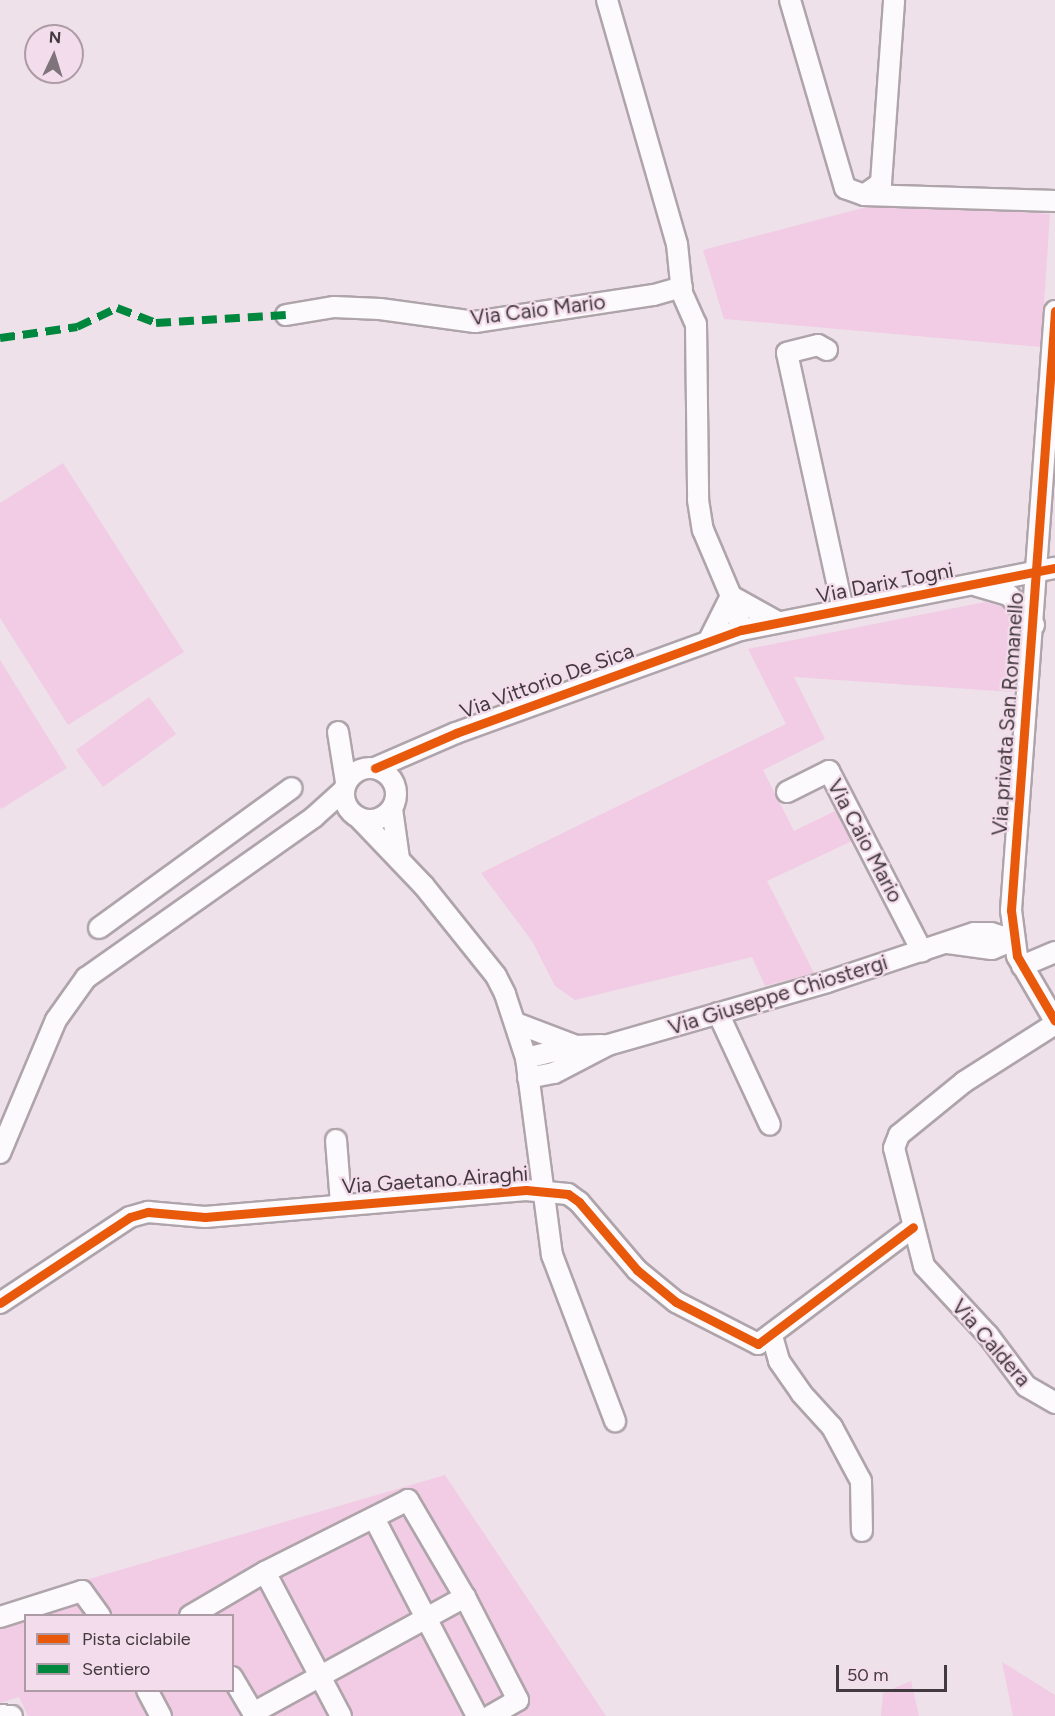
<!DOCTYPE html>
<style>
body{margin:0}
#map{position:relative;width:1055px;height:1716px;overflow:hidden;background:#eee1ea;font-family:Figtree,sans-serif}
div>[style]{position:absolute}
.green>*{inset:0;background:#f1cce4}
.roads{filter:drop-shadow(2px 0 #aea4aa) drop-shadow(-2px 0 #aea4aa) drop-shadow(0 2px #aea4aa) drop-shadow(0 -2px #aea4aa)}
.minor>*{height:20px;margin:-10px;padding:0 10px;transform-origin:10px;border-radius:10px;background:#fcfafc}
.minor>.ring{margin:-10px;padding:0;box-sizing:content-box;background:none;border:20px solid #fcfafc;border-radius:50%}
.quiet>*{height:8px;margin-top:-4px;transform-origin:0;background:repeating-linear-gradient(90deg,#00873e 0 15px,transparent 0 23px)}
.cycleway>*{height:9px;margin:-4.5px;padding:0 4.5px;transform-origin:4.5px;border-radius:4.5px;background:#e8590c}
span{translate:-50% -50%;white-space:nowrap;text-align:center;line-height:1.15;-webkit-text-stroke:4.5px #f3dceb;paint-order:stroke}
.street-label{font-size:21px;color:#433a3f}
.legend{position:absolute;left:24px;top:1614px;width:210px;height:78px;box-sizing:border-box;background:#f3dceb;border:2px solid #ad9ba6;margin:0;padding:8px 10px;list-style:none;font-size:18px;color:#433a3f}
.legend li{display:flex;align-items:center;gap:12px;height:30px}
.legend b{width:30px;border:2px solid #ad9ba6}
.north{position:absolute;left:24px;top:24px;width:60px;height:60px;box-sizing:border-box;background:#f3dceb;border:2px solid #ad9ba6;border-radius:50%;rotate:4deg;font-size:16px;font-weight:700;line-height:24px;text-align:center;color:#433a3f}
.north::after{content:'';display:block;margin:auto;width:21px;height:27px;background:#7f747b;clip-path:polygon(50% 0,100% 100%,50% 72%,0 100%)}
.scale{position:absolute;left:836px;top:1665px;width:111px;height:27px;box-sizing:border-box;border:3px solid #433a3f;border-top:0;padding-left:8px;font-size:18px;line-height:21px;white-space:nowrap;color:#433a3f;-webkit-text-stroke:4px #f3dceb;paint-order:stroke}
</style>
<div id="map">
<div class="green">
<div style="clip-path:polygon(878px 204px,1050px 214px,1041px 347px,724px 319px,703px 250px)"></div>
<div style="clip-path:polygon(63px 463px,184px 652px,68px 725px,0 618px,0 503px)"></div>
<div style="clip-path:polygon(985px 602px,1004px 607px,1015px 620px,1012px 692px,794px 677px,825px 739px,763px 770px,794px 831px,837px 810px,854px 840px,767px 881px,814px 973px,765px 986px,752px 957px,575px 1000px,555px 986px,532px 941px,481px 873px,786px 724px,748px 649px)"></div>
<div style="clip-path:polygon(0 660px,67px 768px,1px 809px,0 806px)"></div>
<div style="clip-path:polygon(149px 697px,176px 734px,103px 787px,76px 750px)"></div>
<div style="clip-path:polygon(evenodd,445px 1475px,606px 1716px,28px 1716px,19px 1697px,0 1703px,0 1605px,445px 1475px,26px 1616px,232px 1616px,232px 1690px,26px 1690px,26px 1616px)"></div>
<div style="clip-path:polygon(1002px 1662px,1055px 1695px,1055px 1716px,1013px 1716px)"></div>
<div style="clip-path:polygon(911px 1681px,919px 1716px,881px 1716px,883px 1693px)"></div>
</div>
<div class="roads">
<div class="minor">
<div style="left:607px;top:0;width:254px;rotate:74deg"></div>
<div style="left:677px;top:244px;width:49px;rotate:84.2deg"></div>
<div style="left:682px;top:293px;width:34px;rotate:66deg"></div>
<div style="left:696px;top:324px;width:176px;rotate:89.3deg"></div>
<div style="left:698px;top:500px;width:30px;rotate:81deg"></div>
<div style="left:703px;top:530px;width:87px;rotate:67deg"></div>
<div style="left:737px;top:610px;width:20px;rotate:79deg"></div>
<div style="left:790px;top:0;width:196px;rotate:73.7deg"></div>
<div style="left:845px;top:188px;width:20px;rotate:20deg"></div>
<div style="left:864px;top:195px;width:191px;rotate:1.8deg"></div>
<div style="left:864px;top:195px;width:21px;rotate:-35deg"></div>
<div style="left:881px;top:183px;width:183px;rotate:-85.9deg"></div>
<div style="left:1055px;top:311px;width:601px;rotate:94.2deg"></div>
<div style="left:1011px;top:910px;width:46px;rotate:82.6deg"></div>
<div style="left:1017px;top:956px;width:75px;rotate:59.7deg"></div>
<div style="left:286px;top:315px;width:49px;rotate:-9.5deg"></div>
<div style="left:334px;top:307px;width:46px;rotate:2.5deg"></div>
<div style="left:380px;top:309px;width:96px;rotate:7.8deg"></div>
<div style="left:475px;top:322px;width:181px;rotate:-8.6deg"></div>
<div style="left:654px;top:295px;width:29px;rotate:-16deg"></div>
<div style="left:827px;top:350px;width:10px;rotate:-151deg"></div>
<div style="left:818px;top:345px;width:32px;rotate:166deg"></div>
<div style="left:787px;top:353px;width:262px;rotate:77.7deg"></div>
<div style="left:977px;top:586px;width:33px;rotate:16deg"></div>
<div style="left:1009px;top:595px;width:39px;rotate:50deg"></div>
<div style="left:731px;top:596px;width:54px;rotate:29deg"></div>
<div style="left:709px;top:640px;width:49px;rotate:-63.4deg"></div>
<div style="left:338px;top:732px;width:51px;rotate:80.9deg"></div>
<div class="ring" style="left:344px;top:768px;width:32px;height:32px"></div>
<div style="left:375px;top:768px;width:88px;rotate:-23.4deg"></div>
<div style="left:456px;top:733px;width:303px;rotate:-19.9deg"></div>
<div style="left:741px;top:630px;width:320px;rotate:-11.2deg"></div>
<div style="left:787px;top:792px;width:47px;rotate:-26.6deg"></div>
<div style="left:829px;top:771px;width:203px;rotate:62.7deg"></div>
<div style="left:392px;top:809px;width:50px;rotate:82deg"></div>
<div style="left:360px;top:819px;width:93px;rotate:46.3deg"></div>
<div style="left:424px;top:886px;width:115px;rotate:51.3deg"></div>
<div style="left:496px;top:976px;width:20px;rotate:63deg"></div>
<div style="left:505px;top:994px;width:67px;rotate:71.8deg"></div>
<div style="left:526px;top:1058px;width:199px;rotate:82.5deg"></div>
<div style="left:552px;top:1255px;width:178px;rotate:69.2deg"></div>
<div style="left:99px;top:928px;width:238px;rotate:-36deg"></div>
<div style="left:948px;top:943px;width:44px;rotate:7.8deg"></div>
<div style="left:992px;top:949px;width:23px;rotate:-23deg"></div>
<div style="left:1022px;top:966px;width:36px;rotate:-23deg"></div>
<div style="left:718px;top:1013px;width:123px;rotate:65.1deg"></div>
<div style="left:516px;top:1023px;width:64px;rotate:21deg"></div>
<div style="left:1055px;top:1024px;width:108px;rotate:147.5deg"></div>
<div style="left:964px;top:1082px;width:84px;rotate:140.8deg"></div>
<div style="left:899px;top:1135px;width:14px;rotate:111deg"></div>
<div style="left:894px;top:1148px;width:122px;rotate:75.7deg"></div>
<div style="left:924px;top:1266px;width:94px;rotate:47.2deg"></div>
<div style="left:988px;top:1335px;width:64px;rotate:53.3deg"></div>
<div style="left:1026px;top:1386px;width:34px;rotate:30deg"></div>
<div style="left:526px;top:1058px;width:51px;rotate:-13.5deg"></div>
<div style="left:576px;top:1046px;width:26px;rotate:-2deg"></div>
<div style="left:528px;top:1078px;width:26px;rotate:-11deg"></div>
<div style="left:554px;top:1073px;width:61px;rotate:-27.4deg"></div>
<div style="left:608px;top:1045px;width:228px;rotate:-16deg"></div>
<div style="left:827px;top:982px;width:155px;rotate:-18.4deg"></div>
<div style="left:974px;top:933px;width:17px"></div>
<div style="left:991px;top:933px;width:23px;rotate:18deg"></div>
<div style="left:336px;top:1140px;width:64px;rotate:85.5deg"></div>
<div style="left:0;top:1153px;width:144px;rotate:-67.2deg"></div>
<div style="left:56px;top:1020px;width:52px;rotate:-54.5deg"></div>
<div style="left:86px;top:978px;width:279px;rotate:-35.2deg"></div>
<div style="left:314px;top:817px;width:40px;rotate:-42deg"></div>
<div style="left:0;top:1303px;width:156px;rotate:-33.5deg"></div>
<div style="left:130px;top:1217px;width:19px;rotate:-16deg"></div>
<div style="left:148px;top:1212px;width:57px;rotate:5deg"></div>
<div style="left:205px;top:1217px;width:322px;rotate:-4.8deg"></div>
<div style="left:526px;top:1190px;width:42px;rotate:5.4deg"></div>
<div style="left:568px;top:1194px;width:14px;rotate:36deg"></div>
<div style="left:579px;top:1202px;width:89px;rotate:49.5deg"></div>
<div style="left:637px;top:1270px;width:50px;rotate:39.4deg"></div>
<div style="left:676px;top:1302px;width:92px;rotate:27.1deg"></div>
<div style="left:758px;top:1344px;width:194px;rotate:-37deg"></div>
<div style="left:772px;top:1336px;width:26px;rotate:74deg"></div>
<div style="left:779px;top:1361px;width:39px;rotate:55deg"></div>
<div style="left:801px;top:1393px;width:46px;rotate:47.6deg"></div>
<div style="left:832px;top:1427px;width:61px;rotate:61.8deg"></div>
<div style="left:861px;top:1481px;width:50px;rotate:88.9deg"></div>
<div style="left:374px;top:1518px;width:223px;rotate:62.5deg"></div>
<div style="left:265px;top:1572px;width:163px;rotate:62.2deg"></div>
<div style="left:190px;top:1616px;width:87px;rotate:-30.4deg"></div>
<div style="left:265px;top:1572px;width:160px;rotate:-26.7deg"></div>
<div style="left:408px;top:1500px;width:113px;rotate:59.6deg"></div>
<div style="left:465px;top:1597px;width:116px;rotate:62.8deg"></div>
<div style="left:518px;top:1700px;width:32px;rotate:150deg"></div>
<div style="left:0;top:1617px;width:86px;rotate:-17.6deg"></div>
<div style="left:82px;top:1591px;width:31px;rotate:54deg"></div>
<div style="left:232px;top:1677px;width:45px;rotate:59.5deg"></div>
<div style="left:147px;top:1690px;width:30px;rotate:62deg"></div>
<div style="left:253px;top:1713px;width:242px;rotate:-28.7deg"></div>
<div style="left:0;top:1715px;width:12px;rotate:5deg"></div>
</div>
</div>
<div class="quiet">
<div style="left:0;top:338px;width:78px;rotate:-8.1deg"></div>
<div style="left:77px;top:327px;width:44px;rotate:-25.4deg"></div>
<div style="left:117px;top:308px;width:42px;rotate:21deg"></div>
<div style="left:156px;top:323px;width:130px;rotate:-3.5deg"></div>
</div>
<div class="cycleway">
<div style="left:1055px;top:311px;width:601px;rotate:94.2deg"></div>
<div style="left:1011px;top:910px;width:46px;rotate:82.6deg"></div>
<div style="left:1017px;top:956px;width:75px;rotate:59.7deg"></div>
<div style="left:375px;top:768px;width:88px;rotate:-23.4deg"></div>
<div style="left:456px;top:733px;width:303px;rotate:-19.9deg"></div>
<div style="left:741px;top:630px;width:320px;rotate:-11.2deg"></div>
<div style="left:0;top:1303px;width:156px;rotate:-33.5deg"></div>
<div style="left:130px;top:1217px;width:19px;rotate:-16deg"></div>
<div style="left:148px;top:1212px;width:57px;rotate:5deg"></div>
<div style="left:205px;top:1217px;width:322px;rotate:-4.8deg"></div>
<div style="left:526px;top:1190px;width:42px;rotate:5.4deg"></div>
<div style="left:568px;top:1194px;width:14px;rotate:36deg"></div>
<div style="left:579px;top:1202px;width:89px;rotate:49.5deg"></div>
<div style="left:637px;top:1270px;width:50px;rotate:39.4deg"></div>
<div style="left:676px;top:1302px;width:92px;rotate:27.1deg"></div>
<div style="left:758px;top:1344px;width:194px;rotate:-37deg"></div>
</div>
<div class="street-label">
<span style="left:538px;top:310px;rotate:-7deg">Via Caio Mario</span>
<span style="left:885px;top:583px;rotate:-11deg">Via Darix Togni</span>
<span style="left:547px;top:681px;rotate:-20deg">Via Vittorio De Sica</span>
<span style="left:1008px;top:714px;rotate:-86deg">Via privata San Romanello</span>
<span style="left:865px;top:841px;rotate:62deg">Via Caio Mario</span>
<span style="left:778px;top:995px;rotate:-17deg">Via Giuseppe Chiostergi</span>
<span style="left:435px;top:1180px;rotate:-4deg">Via Gaetano Airaghi</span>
<span style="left:991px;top:1343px;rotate:49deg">Via Caldera</span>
</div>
<ul class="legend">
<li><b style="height:8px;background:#e8590c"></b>Pista ciclabile</li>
<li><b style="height:8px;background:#00873e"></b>Sentiero</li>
</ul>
<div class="north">N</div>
<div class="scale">50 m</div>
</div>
